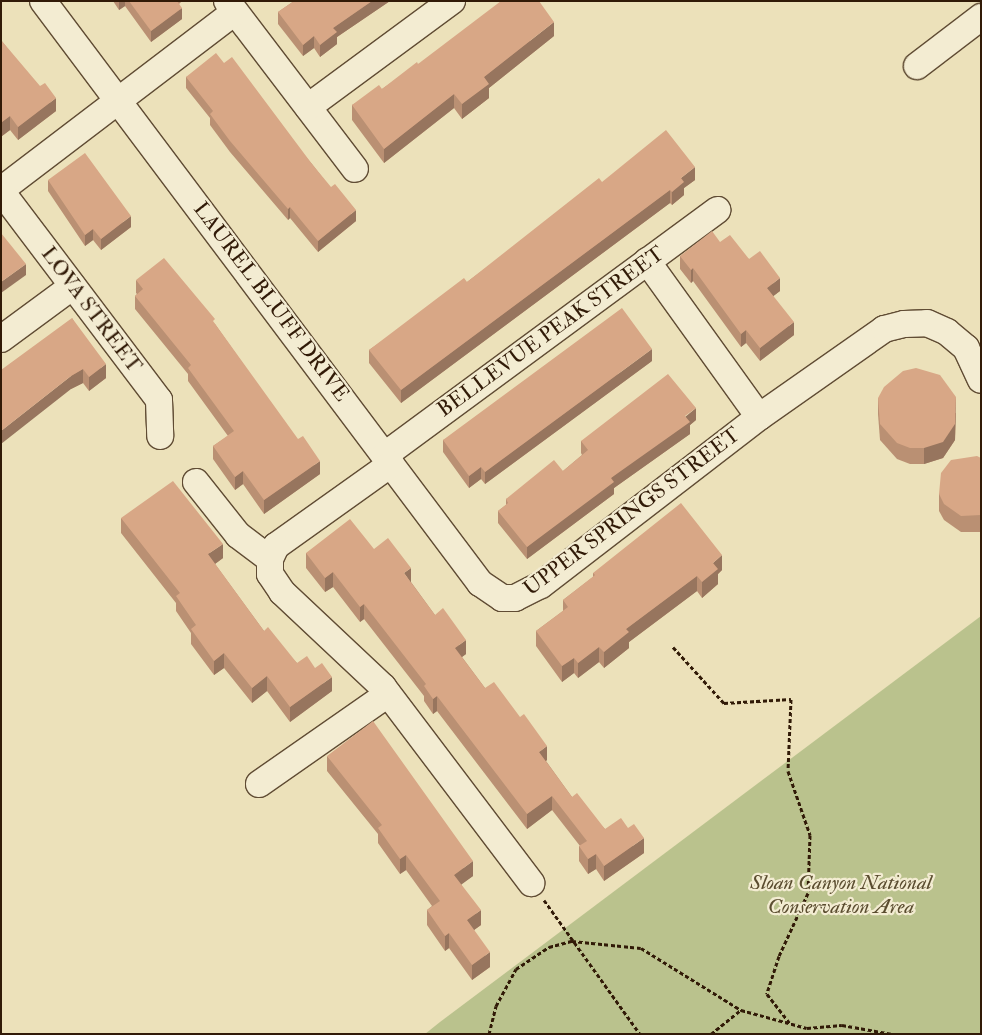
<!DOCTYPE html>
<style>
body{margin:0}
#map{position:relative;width:982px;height:1035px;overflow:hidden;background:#ece1ba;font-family:"IM FELL Double Pica",serif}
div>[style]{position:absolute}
.green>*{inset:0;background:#bac28d}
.path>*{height:3px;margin-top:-1.5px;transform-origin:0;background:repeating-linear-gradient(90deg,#311a07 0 4px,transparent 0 6.5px)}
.roads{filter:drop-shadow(1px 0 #604c34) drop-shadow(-1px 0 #604c34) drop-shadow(0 1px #604c34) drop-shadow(0 -1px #604c34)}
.minor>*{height:26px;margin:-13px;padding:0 13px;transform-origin:13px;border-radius:13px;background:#f3ecd2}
.wall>*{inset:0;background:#ba9073}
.shaded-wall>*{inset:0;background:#97755e}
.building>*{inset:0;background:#d8a786}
span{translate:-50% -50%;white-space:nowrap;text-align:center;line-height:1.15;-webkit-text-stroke:4.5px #f3ecd2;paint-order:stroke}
.street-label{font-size:21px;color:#311a07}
.park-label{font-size:21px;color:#5a4c2f;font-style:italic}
.frame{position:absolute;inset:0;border:2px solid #311a07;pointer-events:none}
</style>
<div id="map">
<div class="green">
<div style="clip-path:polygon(981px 616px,981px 1034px,425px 1034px,440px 1022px)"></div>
</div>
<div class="path">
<div style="left:673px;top:647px;width:76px;rotate:47.7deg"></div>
<div style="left:724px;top:703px;width:67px;rotate:-3.4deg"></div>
<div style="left:791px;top:699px;width:72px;rotate:92.4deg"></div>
<div style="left:788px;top:771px;width:68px;rotate:71deg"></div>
<div style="left:810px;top:835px;width:58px;rotate:92deg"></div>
<div style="left:808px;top:893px;width:69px;rotate:114.7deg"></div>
<div style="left:779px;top:956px;width:40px;rotate:108deg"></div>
<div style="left:767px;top:994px;width:37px;rotate:52deg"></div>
<div style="left:544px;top:900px;width:165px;rotate:54.4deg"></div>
<div style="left:489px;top:1034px;width:29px;rotate:-76deg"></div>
<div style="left:496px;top:1006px;width:42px;rotate:-61.6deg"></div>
<div style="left:516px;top:969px;width:40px;rotate:-34deg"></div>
<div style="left:549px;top:947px;width:24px;rotate:-15deg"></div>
<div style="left:572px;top:941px;width:69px;rotate:5.8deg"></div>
<div style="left:641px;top:948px;width:118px;rotate:31.8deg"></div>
<div style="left:741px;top:1010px;width:68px;rotate:15.3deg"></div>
<div style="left:807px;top:1028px;width:35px;rotate:-5deg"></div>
<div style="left:842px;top:1025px;width:51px;rotate:10.2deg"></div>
<div style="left:711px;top:1034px;width:38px;rotate:-39deg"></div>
</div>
<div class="roads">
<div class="minor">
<div style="left:43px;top:1px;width:728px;rotate:53.1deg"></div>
<div style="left:480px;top:583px;width:27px;rotate:34deg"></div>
<div style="left:502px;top:598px;width:13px"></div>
<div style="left:515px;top:598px;width:29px;rotate:-27deg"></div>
<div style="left:541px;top:585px;width:275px;rotate:-37.6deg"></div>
<div style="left:759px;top:417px;width:153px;rotate:-35.1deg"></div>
<div style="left:884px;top:329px;width:21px;rotate:-14deg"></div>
<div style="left:904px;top:324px;width:23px;rotate:-2deg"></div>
<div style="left:927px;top:323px;width:22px;rotate:24deg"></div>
<div style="left:947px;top:332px;width:25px;rotate:40deg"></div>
<div style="left:966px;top:348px;width:35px;rotate:65deg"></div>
<div style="left:227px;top:1px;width:211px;rotate:52.7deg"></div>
<div style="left:917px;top:66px;width:81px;rotate:-37.4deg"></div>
<div style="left:308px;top:107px;width:179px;rotate:-36.4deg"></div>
<div style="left:1px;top:190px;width:294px;rotate:-37.3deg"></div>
<div style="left:1px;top:191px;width:262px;rotate:52.9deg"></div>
<div style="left:159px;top:400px;width:36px;rotate:88deg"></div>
<div style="left:647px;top:261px;width:192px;rotate:54.3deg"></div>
<div style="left:1px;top:339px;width:89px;rotate:-36.4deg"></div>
<div style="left:385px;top:455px;width:413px;rotate:-36.4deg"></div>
<div style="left:391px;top:464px;width:141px;rotate:144.5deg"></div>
<div style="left:276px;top:546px;width:14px;rotate:115deg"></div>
<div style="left:270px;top:559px;width:15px;rotate:90deg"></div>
<div style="left:270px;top:574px;width:22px;rotate:56deg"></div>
<div style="left:282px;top:592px;width:139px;rotate:43.2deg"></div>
<div style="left:383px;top:687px;width:246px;rotate:52.9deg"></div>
<div style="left:196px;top:482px;width:68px;rotate:51.6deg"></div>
<div style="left:238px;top:535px;width:40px;rotate:37deg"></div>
<div style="left:259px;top:784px;width:157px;rotate:-34.9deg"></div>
</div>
</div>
<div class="wall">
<div style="clip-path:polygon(113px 1px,182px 1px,179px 4px,182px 19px,151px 42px,125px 6px,119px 10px)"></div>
<div style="clip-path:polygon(294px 1px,390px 1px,337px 37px,337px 44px,320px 57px,314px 48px,303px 56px,278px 24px,278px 12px)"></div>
<div style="clip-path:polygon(554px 36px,489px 88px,489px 98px,462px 119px,454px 108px,384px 163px,352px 120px,352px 105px,382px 89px,418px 64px)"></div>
<div style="clip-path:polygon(1px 40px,56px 111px,18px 140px,10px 130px,2px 136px,1px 135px)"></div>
<div style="clip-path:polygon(224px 63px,312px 164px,356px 221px,318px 252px,290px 218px,288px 220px,230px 152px,210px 125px,210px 118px,186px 88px,186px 77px)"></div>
<div style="clip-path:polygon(48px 180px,131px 227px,101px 250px,93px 240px,85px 246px,48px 191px)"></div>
<div style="clip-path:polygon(695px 180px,684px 188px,684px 195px,672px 205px,670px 203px,401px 403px,369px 363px,369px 350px,467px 282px,602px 182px)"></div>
<div style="clip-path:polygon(720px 242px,749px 259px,780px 291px,773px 296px,794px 335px,760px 361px,746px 343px,741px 347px,693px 281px,691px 283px,680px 269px,680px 256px)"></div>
<div style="clip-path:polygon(136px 280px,215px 324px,320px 474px,264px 514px,243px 484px,235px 490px,213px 459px,213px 446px,228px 436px,188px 381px,188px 374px,135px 309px,135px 296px,137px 294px,136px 293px)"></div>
<div style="clip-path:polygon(72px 318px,106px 378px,89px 391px,83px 383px,71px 389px)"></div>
<div style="clip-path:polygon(652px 361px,485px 484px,481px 479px,469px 488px,443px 452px,443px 440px)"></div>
<div style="clip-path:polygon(878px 398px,956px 413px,955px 440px,943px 458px,924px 464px,910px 464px,897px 459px,880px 440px,878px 414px)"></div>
<div style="clip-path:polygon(696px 420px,690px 425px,690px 434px,614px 488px,614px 494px,527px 559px,498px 523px,498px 511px,506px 505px,506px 499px,563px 471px,582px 455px,581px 453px,581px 441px)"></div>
<div style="clip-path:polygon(981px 458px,981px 532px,961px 532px,944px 520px,939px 511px,939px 494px)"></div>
<div style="clip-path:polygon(121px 518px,223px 558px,215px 564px,264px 631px,297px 663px,332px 691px,290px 722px,267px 691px,252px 703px,224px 668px,214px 675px,191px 644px,191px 633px,176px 611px,176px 603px,121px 533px)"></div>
<div style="clip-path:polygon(374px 549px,411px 582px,435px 615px,466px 654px,462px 657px,485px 688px,547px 760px,546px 761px,572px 797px,605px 829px,644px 853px,604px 881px,596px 869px,588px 874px,579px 861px,579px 846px,580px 846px,552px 810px,527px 829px,437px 711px,433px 714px,424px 701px,424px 696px,364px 619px,360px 622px,333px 587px,325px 592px,306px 568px,306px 553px)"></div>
<div style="clip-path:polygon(722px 570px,718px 574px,718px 584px,702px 598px,697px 591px,629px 642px,629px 648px,604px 668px,599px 662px,578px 678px,574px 673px,562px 682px,536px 646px,536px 631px,563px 611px,563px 600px,593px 577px,593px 573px)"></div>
<div style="clip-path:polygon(327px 756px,473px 876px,461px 884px,481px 925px,474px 930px,490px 967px,472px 980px,449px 948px,445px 951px,427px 925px,427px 910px,432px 906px,406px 870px,400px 874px,378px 843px,378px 834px,327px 771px)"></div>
</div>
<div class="shaded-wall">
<div style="clip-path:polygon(119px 1px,125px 1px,125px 6px,119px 10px)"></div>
<div style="clip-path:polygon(372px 1px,390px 1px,337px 37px,337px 44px,320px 57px,320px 45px,333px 28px)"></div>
<div style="clip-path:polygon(182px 8px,182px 19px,151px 42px,151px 31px)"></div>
<div style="clip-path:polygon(554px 22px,554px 36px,489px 88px,489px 98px,462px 119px,462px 104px,484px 77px)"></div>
<div style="clip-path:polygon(314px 36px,314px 48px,303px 56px,303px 45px)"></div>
<div style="clip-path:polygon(454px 94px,454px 108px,384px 163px,384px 149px)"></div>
<div style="clip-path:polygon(56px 98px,56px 111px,18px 140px,18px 127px)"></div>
<div style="clip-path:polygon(10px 116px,10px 130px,2px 136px,2px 122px)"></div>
<div style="clip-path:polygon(695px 167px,695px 180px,684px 188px,684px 195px,672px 205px,672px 192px,681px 178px)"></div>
<div style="clip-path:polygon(670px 190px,670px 203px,401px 403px,401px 390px)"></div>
<div style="clip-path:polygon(290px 207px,290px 218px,288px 220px,288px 209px)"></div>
<div style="clip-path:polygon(356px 210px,356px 221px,318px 252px,318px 241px)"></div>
<div style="clip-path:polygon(131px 216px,131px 227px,101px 250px,101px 239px)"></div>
<div style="clip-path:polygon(93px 229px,93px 240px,85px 246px,85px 235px)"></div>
<div style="clip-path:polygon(26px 264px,26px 275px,1px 293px,1px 282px)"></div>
<div style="clip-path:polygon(693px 268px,693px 281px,691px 283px,691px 270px)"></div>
<div style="clip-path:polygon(780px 278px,780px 291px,767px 301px,767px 288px)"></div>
<div style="clip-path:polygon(794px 322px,794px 335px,760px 361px,760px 348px)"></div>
<div style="clip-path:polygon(746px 330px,746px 343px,741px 347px,741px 334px)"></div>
<div style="clip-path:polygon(652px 349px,652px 361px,485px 484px,485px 472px)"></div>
<div style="clip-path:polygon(106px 364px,106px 378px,89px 391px,89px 377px)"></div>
<div style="clip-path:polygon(83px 369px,83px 383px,71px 389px,1px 444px,1px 431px,71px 376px)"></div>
<div style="clip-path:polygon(956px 397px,955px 440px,943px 458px,924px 464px,924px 448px)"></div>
<div style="clip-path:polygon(696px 408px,696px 420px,690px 425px,690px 434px,614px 488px,614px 494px,527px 559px,527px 547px)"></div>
<div style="clip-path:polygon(320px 461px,320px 474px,264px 514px,264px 500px)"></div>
<div style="clip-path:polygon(481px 467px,481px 479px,469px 488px,469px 476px)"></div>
<div style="clip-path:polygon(243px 471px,243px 484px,235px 490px,235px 477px)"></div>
<div style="clip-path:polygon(981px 515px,981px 532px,980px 532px,980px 516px)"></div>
<div style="clip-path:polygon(223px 544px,223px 558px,208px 569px,208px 554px)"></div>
<div style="clip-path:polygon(722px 555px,722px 570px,718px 574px,718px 584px,702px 598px,702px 582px,713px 563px)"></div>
<div style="clip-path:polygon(411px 568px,411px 583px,404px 573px)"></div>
<div style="clip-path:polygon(333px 572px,333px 587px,325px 592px,325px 578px)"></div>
<div style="clip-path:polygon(697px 576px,697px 591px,629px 642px,629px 648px,604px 668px,604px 652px,626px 629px)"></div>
<div style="clip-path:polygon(364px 604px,364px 619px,360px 622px,360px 607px)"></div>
<div style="clip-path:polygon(466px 640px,466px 654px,455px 662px,455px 648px)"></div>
<div style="clip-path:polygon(599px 647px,599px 662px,578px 678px,578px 663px)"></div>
<div style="clip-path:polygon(224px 653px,224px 668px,214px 675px,214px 661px)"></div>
<div style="clip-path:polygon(574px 658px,574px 673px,562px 682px,562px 666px)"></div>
<div style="clip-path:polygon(267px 676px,267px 691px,252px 703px,252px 688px)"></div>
<div style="clip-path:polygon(332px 677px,332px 691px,290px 722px,290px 707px)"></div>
<div style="clip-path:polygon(437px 696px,437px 711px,433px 714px,433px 699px)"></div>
<div style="clip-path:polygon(547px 746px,547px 760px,539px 766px,539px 752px)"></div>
<div style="clip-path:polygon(552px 796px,552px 810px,527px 829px,527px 814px)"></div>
<div style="clip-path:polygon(644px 838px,644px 853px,604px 881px,604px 866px)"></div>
<div style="clip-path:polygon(596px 854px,596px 869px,588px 874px,588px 859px)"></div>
<div style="clip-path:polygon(406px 855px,406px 870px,400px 874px,400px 859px)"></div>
<div style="clip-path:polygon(473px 861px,473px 876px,454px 890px,454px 875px)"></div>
<div style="clip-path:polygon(481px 910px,481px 925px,467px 935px,467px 920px)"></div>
<div style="clip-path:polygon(449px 933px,449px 948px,445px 951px,445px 936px)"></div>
<div style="clip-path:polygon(490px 952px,490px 967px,472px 980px,472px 965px)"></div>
</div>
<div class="building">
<div style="clip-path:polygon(129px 1px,177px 1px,182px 8px,151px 31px)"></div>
<div style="clip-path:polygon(294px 1px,372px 1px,333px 28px,337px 32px,320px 45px,314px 36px,303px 45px,278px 12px)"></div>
<div style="clip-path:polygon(501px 1px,539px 1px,554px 22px,484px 77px,489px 84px,462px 104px,454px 94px,384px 149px,352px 105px,379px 85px,382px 89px,417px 62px,418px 64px)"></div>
<div style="clip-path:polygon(1px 40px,40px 86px,45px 83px,56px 98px,18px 127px,10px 116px,2px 122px,1px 121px)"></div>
<div style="clip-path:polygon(216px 53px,224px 63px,232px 57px,312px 164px,331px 187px,335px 184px,356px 210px,318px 241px,290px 207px,288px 209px,230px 141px,210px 114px,213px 111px,186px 77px)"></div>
<div style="clip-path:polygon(666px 130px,695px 167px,681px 178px,684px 182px,672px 192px,670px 190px,401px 390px,369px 350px,464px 278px,467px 282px,599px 178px,602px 182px)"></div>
<div style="clip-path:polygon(85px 153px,131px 216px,101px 239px,93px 229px,85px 235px,48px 180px)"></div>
<div style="clip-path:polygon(712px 231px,720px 242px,730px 235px,749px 259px,760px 251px,780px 278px,767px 288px,794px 322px,760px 348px,746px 330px,741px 334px,693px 268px,691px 270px,680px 256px)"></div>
<div style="clip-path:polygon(1px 233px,26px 264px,1px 282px)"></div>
<div style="clip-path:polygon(164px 258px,215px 319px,213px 321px,298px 439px,303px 436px,320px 461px,264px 500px,243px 471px,235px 477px,213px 446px,234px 431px,188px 368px,191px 365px,135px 296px,143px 289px,136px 280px)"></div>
<div style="clip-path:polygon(622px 308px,652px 349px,485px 472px,481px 467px,469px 476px,443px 440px)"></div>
<div style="clip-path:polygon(72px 318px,106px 364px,89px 377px,83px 369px,71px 376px,1px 431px,1px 370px)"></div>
<div style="clip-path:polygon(916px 368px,940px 375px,956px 397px,955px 424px,943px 442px,924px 448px,910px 448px,897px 443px,880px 424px,878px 398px,884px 387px,903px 371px)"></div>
<div style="clip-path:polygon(668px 374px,696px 408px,685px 416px,690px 422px,611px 478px,614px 482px,527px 547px,498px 511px,508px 503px,506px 499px,554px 460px,563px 471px,588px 450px,581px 441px)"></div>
<div style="clip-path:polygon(977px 456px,981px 458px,981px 515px,961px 516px,944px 504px,939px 494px,941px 473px,951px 460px)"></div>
<div style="clip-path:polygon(173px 481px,223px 544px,208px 554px,264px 631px,268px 627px,297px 663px,307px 656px,315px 668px,322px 663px,332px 677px,290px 707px,267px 676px,252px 688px,224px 653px,214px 661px,191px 629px,196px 625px,176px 596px,180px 593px,121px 518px)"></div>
<div style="clip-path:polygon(681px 503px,722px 555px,713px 563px,718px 569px,702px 582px,697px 576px,626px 629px,629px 632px,604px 652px,599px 647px,578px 663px,574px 658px,562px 666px,536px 631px,568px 607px,563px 600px,595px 575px,593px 573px)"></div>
<div style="clip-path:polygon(350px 519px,374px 549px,388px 538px,411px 568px,404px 573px,435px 615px,443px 608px,466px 640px,455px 648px,485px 688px,494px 682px,520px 717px,524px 714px,547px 746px,539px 752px,572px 797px,577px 793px,605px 829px,621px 818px,628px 828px,634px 824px,644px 838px,604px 866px,596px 854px,588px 859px,579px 846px,587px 841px,552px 796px,527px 814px,437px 696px,433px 699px,424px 686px,426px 684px,364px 604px,360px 607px,333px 572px,325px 578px,306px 553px)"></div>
<div style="clip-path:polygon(373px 721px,473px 861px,454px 875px,481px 910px,467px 920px,490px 952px,472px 965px,449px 933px,445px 936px,427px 910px,440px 901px,406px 855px,400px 859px,378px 828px,382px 825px,327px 756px)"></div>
</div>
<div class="street-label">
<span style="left:271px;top:302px;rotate:53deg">LAUREL BLUFF DRIVE</span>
<span style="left:91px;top:310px;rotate:53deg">LOVA STREET</span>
<span style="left:551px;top:332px;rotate:-36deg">BELLEVUE PEAK STREET</span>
<span style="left:632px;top:512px;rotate:-37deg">UPPER SPRINGS STREET</span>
</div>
<div class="park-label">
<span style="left:841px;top:895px">Sloan Canyon National<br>Conservation Area</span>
</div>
<div class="frame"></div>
</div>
